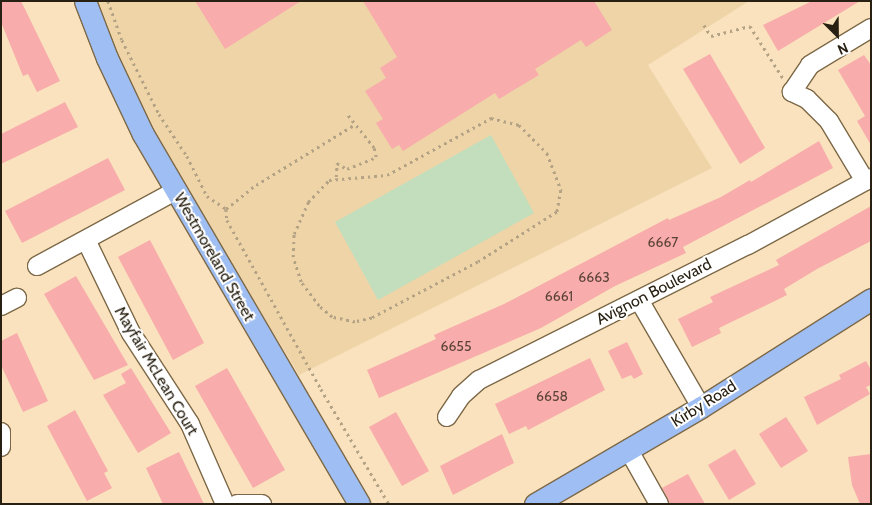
<!DOCTYPE html>
<style>
body{margin:0}
#map{position:relative;width:872px;height:505px;overflow:hidden;background:#f9e2bd;font-family:Cabin,sans-serif}
div>[style]{position:absolute}
.built>*{inset:0;background:#efd4a8}
.green>*{inset:0;background:#c2debc}
.building>*{inset:0;background:#f8acab}
.path>*{height:2.5px;margin-top:-1.25px;transform-origin:0;background:repeating-linear-gradient(90deg,#b4a285 0 2.5px,transparent 0 6.5px)}
.roads{filter:drop-shadow(1px 0 #7d6948) drop-shadow(-1px 0 #7d6948) drop-shadow(0 1px #7d6948) drop-shadow(0 -1px #7d6948)}
.minor>*{height:18px;margin:-9px;padding:0 9px;transform-origin:9px;border-radius:9px;background:#fff}
.major>*{height:21px;margin:-10.5px;padding:0 10.5px;transform-origin:10.5px;border-radius:10.5px;background:#9fbef3}
span{translate:-50% -50%;white-space:nowrap;text-align:center;line-height:1.15;-webkit-text-stroke:4px #fff;paint-order:stroke}
.number-label{font-size:14px;color:#5c4338}
.number-label span{-webkit-text-stroke-width:0}
.street-label{font-size:16px;color:#282012}
.frame{position:absolute;inset:0;border:2px solid #282012;pointer-events:none}
.north{position:absolute;left:812px;top:10px;width:50px;height:50px;-webkit-text-stroke:4px #fff;paint-order:stroke;rotate:157deg;font-size:14px;font-weight:700;line-height:20px;text-align:center;color:#282012}
.north::after{content:'';display:block;margin:auto;width:18px;height:22px;background:#282012;clip-path:polygon(50% 0,100% 100%,50% 72%,0 100%)}
</style>
<div id="map">
<div class="built">
<div style="clip-path:polygon(92px 1px,749px 1px,648px 65px,712px 168px,299px 375px,129px 94px)"></div>
</div>
<div class="green">
<div style="clip-path:polygon(491px 135px,534px 213px,378px 300px,335px 222px)"></div>
</div>
<div class="building">
<div style="clip-path:polygon(1px 1px,21px 1px,60px 81px,37px 92px,28px 74px,23px 76px,1px 22px)"></div>
<div style="clip-path:polygon(195px 1px,301px 1px,225px 49px)"></div>
<div style="clip-path:polygon(363px 1px,594px 1px,612px 30px,586px 47px,581px 40px,535px 69px,539px 75px,499px 99px,495px 93px,403px 151px,399px 145px,392px 149px,376px 123px,383px 119px,365px 91px,386px 78px,380px 68px,397px 57px)"></div>
<div style="clip-path:polygon(812px 1px,860px 1px,778px 51px,763px 25px)"></div>
<div style="clip-path:polygon(710px 54px,765px 148px,740px 164px,683px 69px)"></div>
<div style="clip-path:polygon(864px 55px,871px 65px,871px 145px,857px 121px,865px 116px,838px 70px)"></div>
<div style="clip-path:polygon(65px 102px,78px 127px,1px 164px,1px 134px)"></div>
<div style="clip-path:polygon(819px 141px,833px 168px,683px 247px,686px 253px,615px 286px,541px 328px,379px 398px,367px 370px,436px 339px,434px 335px,504px 304px,668px 218px,669px 220px,721px 197px,750px 180px,751px 182px)"></div>
<div style="clip-path:polygon(108px 158px,125px 190px,22px 243px,5px 211px)"></div>
<div style="clip-path:polygon(871px 206px,871px 241px,817px 269px,784px 289px,787px 295px,719px 328px,721px 333px,692px 347px,678px 319px,713px 302px,710px 297px,779px 265px,776px 260px)"></div>
<div style="clip-path:polygon(150px 240px,204px 343px,173px 360px,118px 257px)"></div>
<div style="clip-path:polygon(76px 276px,128px 365px,94px 380px,44px 294px)"></div>
<div style="clip-path:polygon(17px 333px,48px 401px,23px 412px,1px 365px,1px 341px)"></div>
<div style="clip-path:polygon(627px 342px,643px 374px,634px 379px,631px 375px,622px 379px,608px 351px)"></div>
<div style="clip-path:polygon(590px 358px,605px 390px,528px 430px,526px 426px,509px 434px,495px 404px)"></div>
<div style="clip-path:polygon(866px 361px,871px 370px,871px 385px,866px 387px,870px 394px,817px 425px,804px 397px,841px 379px,839px 375px)"></div>
<div style="clip-path:polygon(131px 368px,171px 433px,138px 453px,103px 395px,126px 383px,121px 374px)"></div>
<div style="clip-path:polygon(227px 368px,285px 470px,253px 488px,195px 386px)"></div>
<div style="clip-path:polygon(75px 410px,108px 471px,104px 473px,112px 488px,87px 501px,47px 426px)"></div>
<div style="clip-path:polygon(396px 412px,429px 471px,402px 486px,369px 427px)"></div>
<div style="clip-path:polygon(786px 417px,808px 451px,781px 468px,759px 434px)"></div>
<div style="clip-path:polygon(502px 434px,514px 463px,453px 495px,440px 466px)"></div>
<div style="clip-path:polygon(735px 449px,756px 484px,729px 500px,708px 465px)"></div>
<div style="clip-path:polygon(179px 452px,204px 504px,163px 504px,146px 468px)"></div>
<div style="clip-path:polygon(871px 454px,871px 504px,860px 504px,852px 485px,848px 457px)"></div>
<div style="clip-path:polygon(688px 474px,705px 504px,670px 504px,662px 488px)"></div>
</div>
<div class="path">
<div style="left:108px;top:1px;width:41px;rotate:70.3deg"></div>
<div style="left:122px;top:40px;width:83px;rotate:63.4deg"></div>
<div style="left:159px;top:114px;width:50px;rotate:56.3deg"></div>
<div style="left:187px;top:156px;width:45px;rotate:63.4deg"></div>
<div style="left:207px;top:196px;width:23px;rotate:34deg"></div>
<div style="left:226px;top:209px;width:11px;rotate:85deg"></div>
<div style="left:227px;top:220px;width:193px;rotate:60.9deg"></div>
<div style="left:321px;top:389px;width:134px;rotate:59.4deg"></div>
<div style="left:704px;top:25px;width:13px;rotate:58deg"></div>
<div style="left:711px;top:36px;width:40px;rotate:-14.4deg"></div>
<div style="left:750px;top:26px;width:62px;rotate:57.6deg"></div>
<div style="left:491px;top:118px;width:29px;rotate:14deg"></div>
<div style="left:519px;top:125px;width:40px;rotate:45deg"></div>
<div style="left:547px;top:153px;width:40px;rotate:69deg"></div>
<div style="left:561px;top:190px;width:22px;rotate:100deg"></div>
<div style="left:557px;top:212px;width:93px;rotate:147.7deg"></div>
<div style="left:478px;top:262px;width:120px;rotate:152.2deg"></div>
<div style="left:372px;top:318px;width:17px;rotate:167deg"></div>
<div style="left:355px;top:322px;width:24px;rotate:-168deg"></div>
<div style="left:332px;top:317px;width:17px;rotate:-140deg"></div>
<div style="left:319px;top:306px;width:30px;rotate:-127deg"></div>
<div style="left:301px;top:282px;width:26px;rotate:-108deg"></div>
<div style="left:293px;top:257px;width:23px;rotate:-88deg"></div>
<div style="left:294px;top:234px;width:35px;rotate:-66deg"></div>
<div style="left:308px;top:202px;width:30px;rotate:-46deg"></div>
<div style="left:329px;top:180px;width:58px;rotate:-4.9deg"></div>
<div style="left:387px;top:175px;width:119px;rotate:-28.7deg"></div>
<div style="left:336px;top:177px;width:14px;rotate:-86deg"></div>
<div style="left:337px;top:163px;width:12px;rotate:31deg"></div>
<div style="left:347px;top:169px;width:31px;rotate:-22deg"></div>
<div style="left:376px;top:157px;width:9px;rotate:-103deg"></div>
<div style="left:374px;top:148px;width:45px;rotate:-128.7deg"></div>
<div style="left:226px;top:209px;width:38px;rotate:-39deg"></div>
<div style="left:256px;top:185px;width:115px;rotate:-31.5deg"></div>
</div>
<div class="roads">
<div class="minor">
<div style="left:865px;top:181px;width:70px;rotate:-121deg"></div>
<div style="left:829px;top:121px;width:31px;rotate:-135deg"></div>
<div style="left:807px;top:99px;width:17px;rotate:-155deg"></div>
<div style="left:792px;top:92px;width:32px;rotate:-56deg"></div>
<div style="left:810px;top:65px;width:71px;rotate:-31.2deg"></div>
<div style="left:86px;top:240px;width:103px;rotate:64.2deg"></div>
<div style="left:131px;top:333px;width:108px;rotate:57deg"></div>
<div style="left:190px;top:424px;width:87px;rotate:66.4deg"></div>
<div style="left:37px;top:266px;width:157px;rotate:-28.5deg"></div>
<div style="left:639px;top:300px;width:124px;rotate:59.9deg"></div>
<div style="left:1px;top:306px;width:18px;rotate:-27deg"></div>
<div style="left:447px;top:417px;width:25px;rotate:-56deg"></div>
<div style="left:461px;top:396px;width:24px;rotate:-42deg"></div>
<div style="left:479px;top:380px;width:301px;rotate:-26.7deg"></div>
<div style="left:748px;top:245px;width:140px;rotate:-28.6deg"></div>
<div style="left:1px;top:432px;width:15px;rotate:90deg"></div>
<div style="left:628px;top:449px;width:63px;rotate:60.6deg"></div>
<div style="left:237px;top:504px;width:25px"></div>
</div>
<div class="major">
<div style="left:85px;top:1px;width:61px;rotate:68.9deg"></div>
<div style="left:107px;top:58px;width:84px;rotate:64.7deg"></div>
<div style="left:143px;top:134px;width:428px;rotate:59.7deg"></div>
<div style="left:535px;top:504px;width:192px;rotate:-30.3deg"></div>
<div style="left:701px;top:407px;width:201px;rotate:-32.4deg"></div>
</div>
</div>
<div class="number-label">
<span style="left:663px;top:242px">6667</span>
<span style="left:594px;top:277px">6663</span>
<span style="left:559px;top:296px">6661</span>
<span style="left:456px;top:346px">6655</span>
<span style="left:552px;top:396px">6658</span>
</div>
<div class="street-label">
<span style="left:214px;top:257px;rotate:60deg">Westmoreland Street</span>
<span style="left:654px;top:292px;rotate:-27deg">Avignon Boulevard</span>
<span style="left:156px;top:371px;rotate:59deg">Mayfair McLean Court</span>
<span style="left:704px;top:404px;rotate:-32deg">Kirby Road</span>
</div>
<div class="frame"></div>
<div class="north">N</div>
</div>
